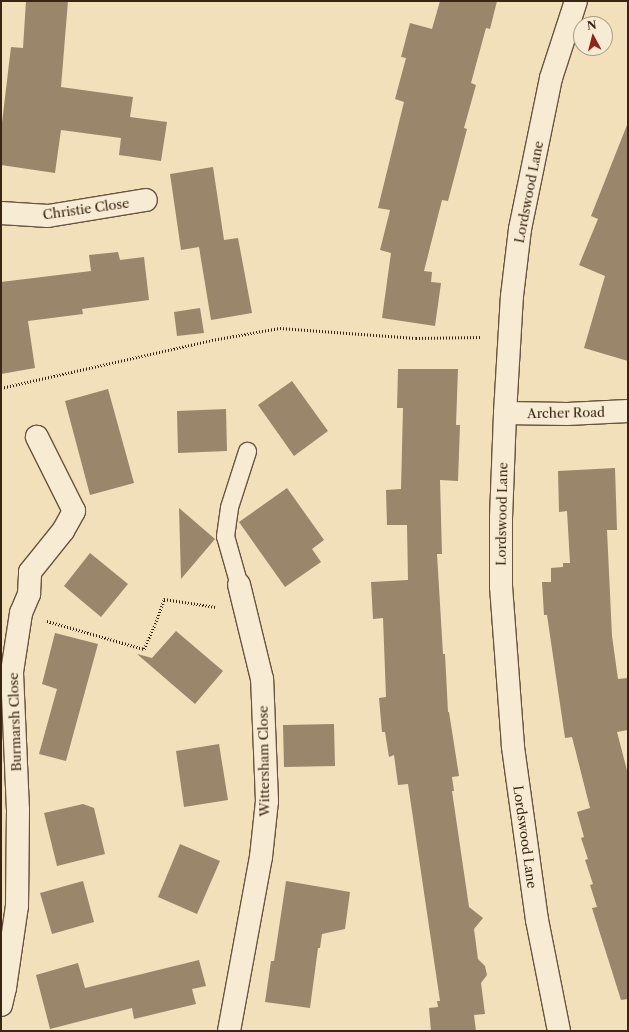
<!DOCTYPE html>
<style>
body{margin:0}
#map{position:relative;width:629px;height:1032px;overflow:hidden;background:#f2e0bb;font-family:"Libre Caslon Text",serif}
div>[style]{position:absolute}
.building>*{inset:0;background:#99866b}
.path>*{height:2.5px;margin-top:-1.25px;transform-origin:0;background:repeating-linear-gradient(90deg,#392514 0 1px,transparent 0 3px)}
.roads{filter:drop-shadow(1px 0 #67543e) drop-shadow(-1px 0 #67543e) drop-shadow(0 1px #67543e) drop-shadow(0 -1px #67543e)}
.lane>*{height:17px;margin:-8.5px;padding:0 8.5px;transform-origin:8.5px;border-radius:8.5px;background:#f7ebd3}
.street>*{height:22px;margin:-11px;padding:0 11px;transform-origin:11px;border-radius:11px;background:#f7ebd3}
.secondary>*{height:22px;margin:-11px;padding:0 11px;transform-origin:11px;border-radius:11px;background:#f7ebd3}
span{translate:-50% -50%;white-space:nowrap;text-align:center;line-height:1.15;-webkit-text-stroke:4px #f7ebd3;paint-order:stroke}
.street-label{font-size:13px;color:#392514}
.frame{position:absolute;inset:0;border:2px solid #392514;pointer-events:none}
.north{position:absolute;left:573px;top:16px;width:40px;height:40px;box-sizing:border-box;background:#f7ebd3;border:1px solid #ab9c87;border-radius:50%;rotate:353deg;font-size:11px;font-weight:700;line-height:16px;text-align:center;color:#392514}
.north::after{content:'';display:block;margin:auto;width:14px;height:18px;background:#8f2418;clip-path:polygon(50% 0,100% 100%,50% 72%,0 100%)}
</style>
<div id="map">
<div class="building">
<div style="clip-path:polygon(26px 1px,68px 1px,61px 87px,133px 97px,130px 117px,167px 122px,161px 161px,119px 155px,121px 138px,61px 130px,55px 173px,1px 165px,1px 131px,11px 47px,23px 48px)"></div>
<div style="clip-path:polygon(440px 1px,497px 1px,490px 29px,486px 28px,471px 83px,476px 85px,464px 128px,467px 129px,448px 201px,442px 200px,424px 271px,432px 272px,431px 282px,441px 283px,435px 326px,382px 318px,391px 253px,380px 250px,390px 210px,378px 208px,404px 102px,395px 99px,406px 58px,401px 57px,410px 23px,432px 29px)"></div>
<div style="clip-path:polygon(627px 125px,628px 125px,628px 361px,584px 348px,605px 276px,579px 265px,598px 219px,591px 216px)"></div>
<div style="clip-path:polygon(213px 167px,224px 240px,238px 238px,252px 313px,211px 320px,199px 247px,181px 250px,170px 174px)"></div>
<div style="clip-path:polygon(118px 252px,120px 260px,144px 257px,149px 300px,82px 309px,83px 314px,28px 321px,35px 368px,1px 374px,1px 282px,91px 271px,89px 255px)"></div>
<div style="clip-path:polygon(200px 308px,204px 333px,177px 336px,174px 312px)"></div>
<div style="clip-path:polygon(398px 369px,458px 369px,456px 425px,460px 425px,458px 481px,440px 480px,442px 554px,437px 554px,443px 654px,445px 654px,448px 712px,449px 712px,459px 776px,452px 777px,454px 791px,452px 791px,469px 907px,483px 918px,474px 929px,478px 959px,485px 966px,487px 975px,481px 983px,485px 1014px,474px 1015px,476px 1031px,431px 1031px,429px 1008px,438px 1007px,437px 1001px,440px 1001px,408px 784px,398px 785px,394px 755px,389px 757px,385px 732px,382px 732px,379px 698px,386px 697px,383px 618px,373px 619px,371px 582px,408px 580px,407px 525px,387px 525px,386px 490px,401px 489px,403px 408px,397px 408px)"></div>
<div style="clip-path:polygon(292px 381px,328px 431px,294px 456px,258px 405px)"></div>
<div style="clip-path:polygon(108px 389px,134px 483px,90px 495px,65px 401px)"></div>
<div style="clip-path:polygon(226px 409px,227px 451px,178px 453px,177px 411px)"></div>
<div style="clip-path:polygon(615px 468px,617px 530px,607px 530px,612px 636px,618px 679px,628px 678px,628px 730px,617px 732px,628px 774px,628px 999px,621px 1000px,592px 908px,597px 907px,590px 885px,593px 884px,585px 860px,588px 859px,581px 838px,584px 837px,577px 812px,590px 808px,572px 737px,565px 738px,547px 615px,544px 615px,542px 582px,551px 582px,551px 568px,563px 567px,563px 563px,570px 563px,567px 511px,559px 512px,558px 471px)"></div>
<div style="clip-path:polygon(287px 488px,324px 540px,312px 549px,321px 562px,285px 587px,239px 522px)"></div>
<div style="clip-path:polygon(179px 508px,215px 539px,181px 579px)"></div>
<div style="clip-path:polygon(90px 553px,128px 584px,101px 617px,64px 586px)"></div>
<div style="clip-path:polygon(176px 631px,223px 671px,195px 704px,137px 654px,152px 658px)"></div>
<div style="clip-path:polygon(55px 633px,98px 644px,66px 761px,39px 754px,57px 689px,42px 684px)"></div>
<div style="clip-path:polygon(334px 724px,335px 766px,284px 767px,283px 725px)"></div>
<div style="clip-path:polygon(219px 744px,228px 800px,184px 807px,176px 751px)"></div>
<div style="clip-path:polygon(83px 804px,94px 808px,105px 854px,57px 866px,44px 813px)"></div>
<div style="clip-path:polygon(180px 844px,220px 861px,197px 914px,158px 897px)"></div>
<div style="clip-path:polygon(83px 881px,94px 922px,52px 934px,40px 893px)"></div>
<div style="clip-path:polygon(286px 881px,350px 892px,345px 929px,322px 934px,320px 948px,318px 948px,310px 1008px,265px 1002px,271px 961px,274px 961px)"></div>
<div style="clip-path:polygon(199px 960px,206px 986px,192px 989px,196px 1004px,134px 1019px,132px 1008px,50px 1029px,36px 975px,78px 963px,85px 988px)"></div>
</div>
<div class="path">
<div style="left:1px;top:388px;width:216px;rotate:-12.8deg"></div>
<div style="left:212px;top:340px;width:69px;rotate:-10deg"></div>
<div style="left:280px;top:328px;width:136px;rotate:4.2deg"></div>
<div style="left:416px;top:338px;width:66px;rotate:-0.9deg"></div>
<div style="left:47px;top:621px;width:101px;rotate:16.1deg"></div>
<div style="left:144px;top:649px;width:27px;rotate:-66deg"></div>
<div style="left:155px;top:624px;width:27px;rotate:-70deg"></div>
<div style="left:164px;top:599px;width:53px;rotate:8.7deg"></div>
</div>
<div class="roads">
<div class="lane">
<div style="left:239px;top:585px;width:51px;rotate:-105.9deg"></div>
<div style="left:225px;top:536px;width:29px;rotate:-82deg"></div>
<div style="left:229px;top:507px;width:59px;rotate:-72.2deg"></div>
</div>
<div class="street">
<div style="left:1px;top:213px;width:47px;rotate:3.7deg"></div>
<div style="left:48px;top:216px;width:99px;rotate:-9.3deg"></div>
<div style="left:505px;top:413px;width:62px;rotate:0.9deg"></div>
<div style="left:567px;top:414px;width:61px;rotate:-2.8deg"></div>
<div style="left:1px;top:1005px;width:17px;rotate:-77deg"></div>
<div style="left:5px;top:988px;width:83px;rotate:-81.7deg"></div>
<div style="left:17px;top:906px;width:96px;rotate:-89.4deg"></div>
<div style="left:18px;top:810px;width:138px;rotate:-92.5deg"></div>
<div style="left:12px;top:672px;width:60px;rotate:-81.3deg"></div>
<div style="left:21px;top:613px;width:21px;rotate:-67deg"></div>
<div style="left:29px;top:594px;width:22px;rotate:-87deg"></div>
<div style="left:30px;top:572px;width:53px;rotate:-51.2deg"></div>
<div style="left:63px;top:531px;width:23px;rotate:-61deg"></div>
<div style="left:74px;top:511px;width:83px;rotate:-116.6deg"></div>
<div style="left:229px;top:1031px;width:177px;rotate:-79.6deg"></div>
<div style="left:261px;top:857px;width:56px;rotate:-83.9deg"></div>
<div style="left:267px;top:801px;width:122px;rotate:-92.3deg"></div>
<div style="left:262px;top:679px;width:97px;rotate:-103.7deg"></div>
</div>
<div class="secondary">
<div style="left:559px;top:1031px;width:113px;rotate:-101.2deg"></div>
<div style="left:537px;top:920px;width:176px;rotate:-97.9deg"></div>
<div style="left:513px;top:746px;width:159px;rotate:-94.3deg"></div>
<div style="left:501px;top:587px;width:69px;rotate:-90deg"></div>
<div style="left:501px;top:518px;width:105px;rotate:-87.8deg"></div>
<div style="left:505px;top:413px;width:117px;rotate:-86.6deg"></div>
<div style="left:512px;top:296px;width:67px;rotate:-83.2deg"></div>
<div style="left:520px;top:229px;width:154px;rotate:-78.4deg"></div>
<div style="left:551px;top:78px;width:81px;rotate:-72deg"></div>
</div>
</div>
<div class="street-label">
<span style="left:529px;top:192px;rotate:-79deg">Lordswood Lane</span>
<span style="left:86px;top:209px;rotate:-8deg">Christie Close</span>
<span style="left:566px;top:413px;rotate:-1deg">Archer Road</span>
<span style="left:502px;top:514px;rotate:-89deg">Lordswood Lane</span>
<span style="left:15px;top:722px;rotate:-92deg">Burmarsh Close</span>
<span style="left:264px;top:761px;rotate:-91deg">Wittersham Close</span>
<span style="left:525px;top:837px;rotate:82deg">Lordswood Lane</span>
</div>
<div class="frame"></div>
<div class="north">N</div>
</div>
